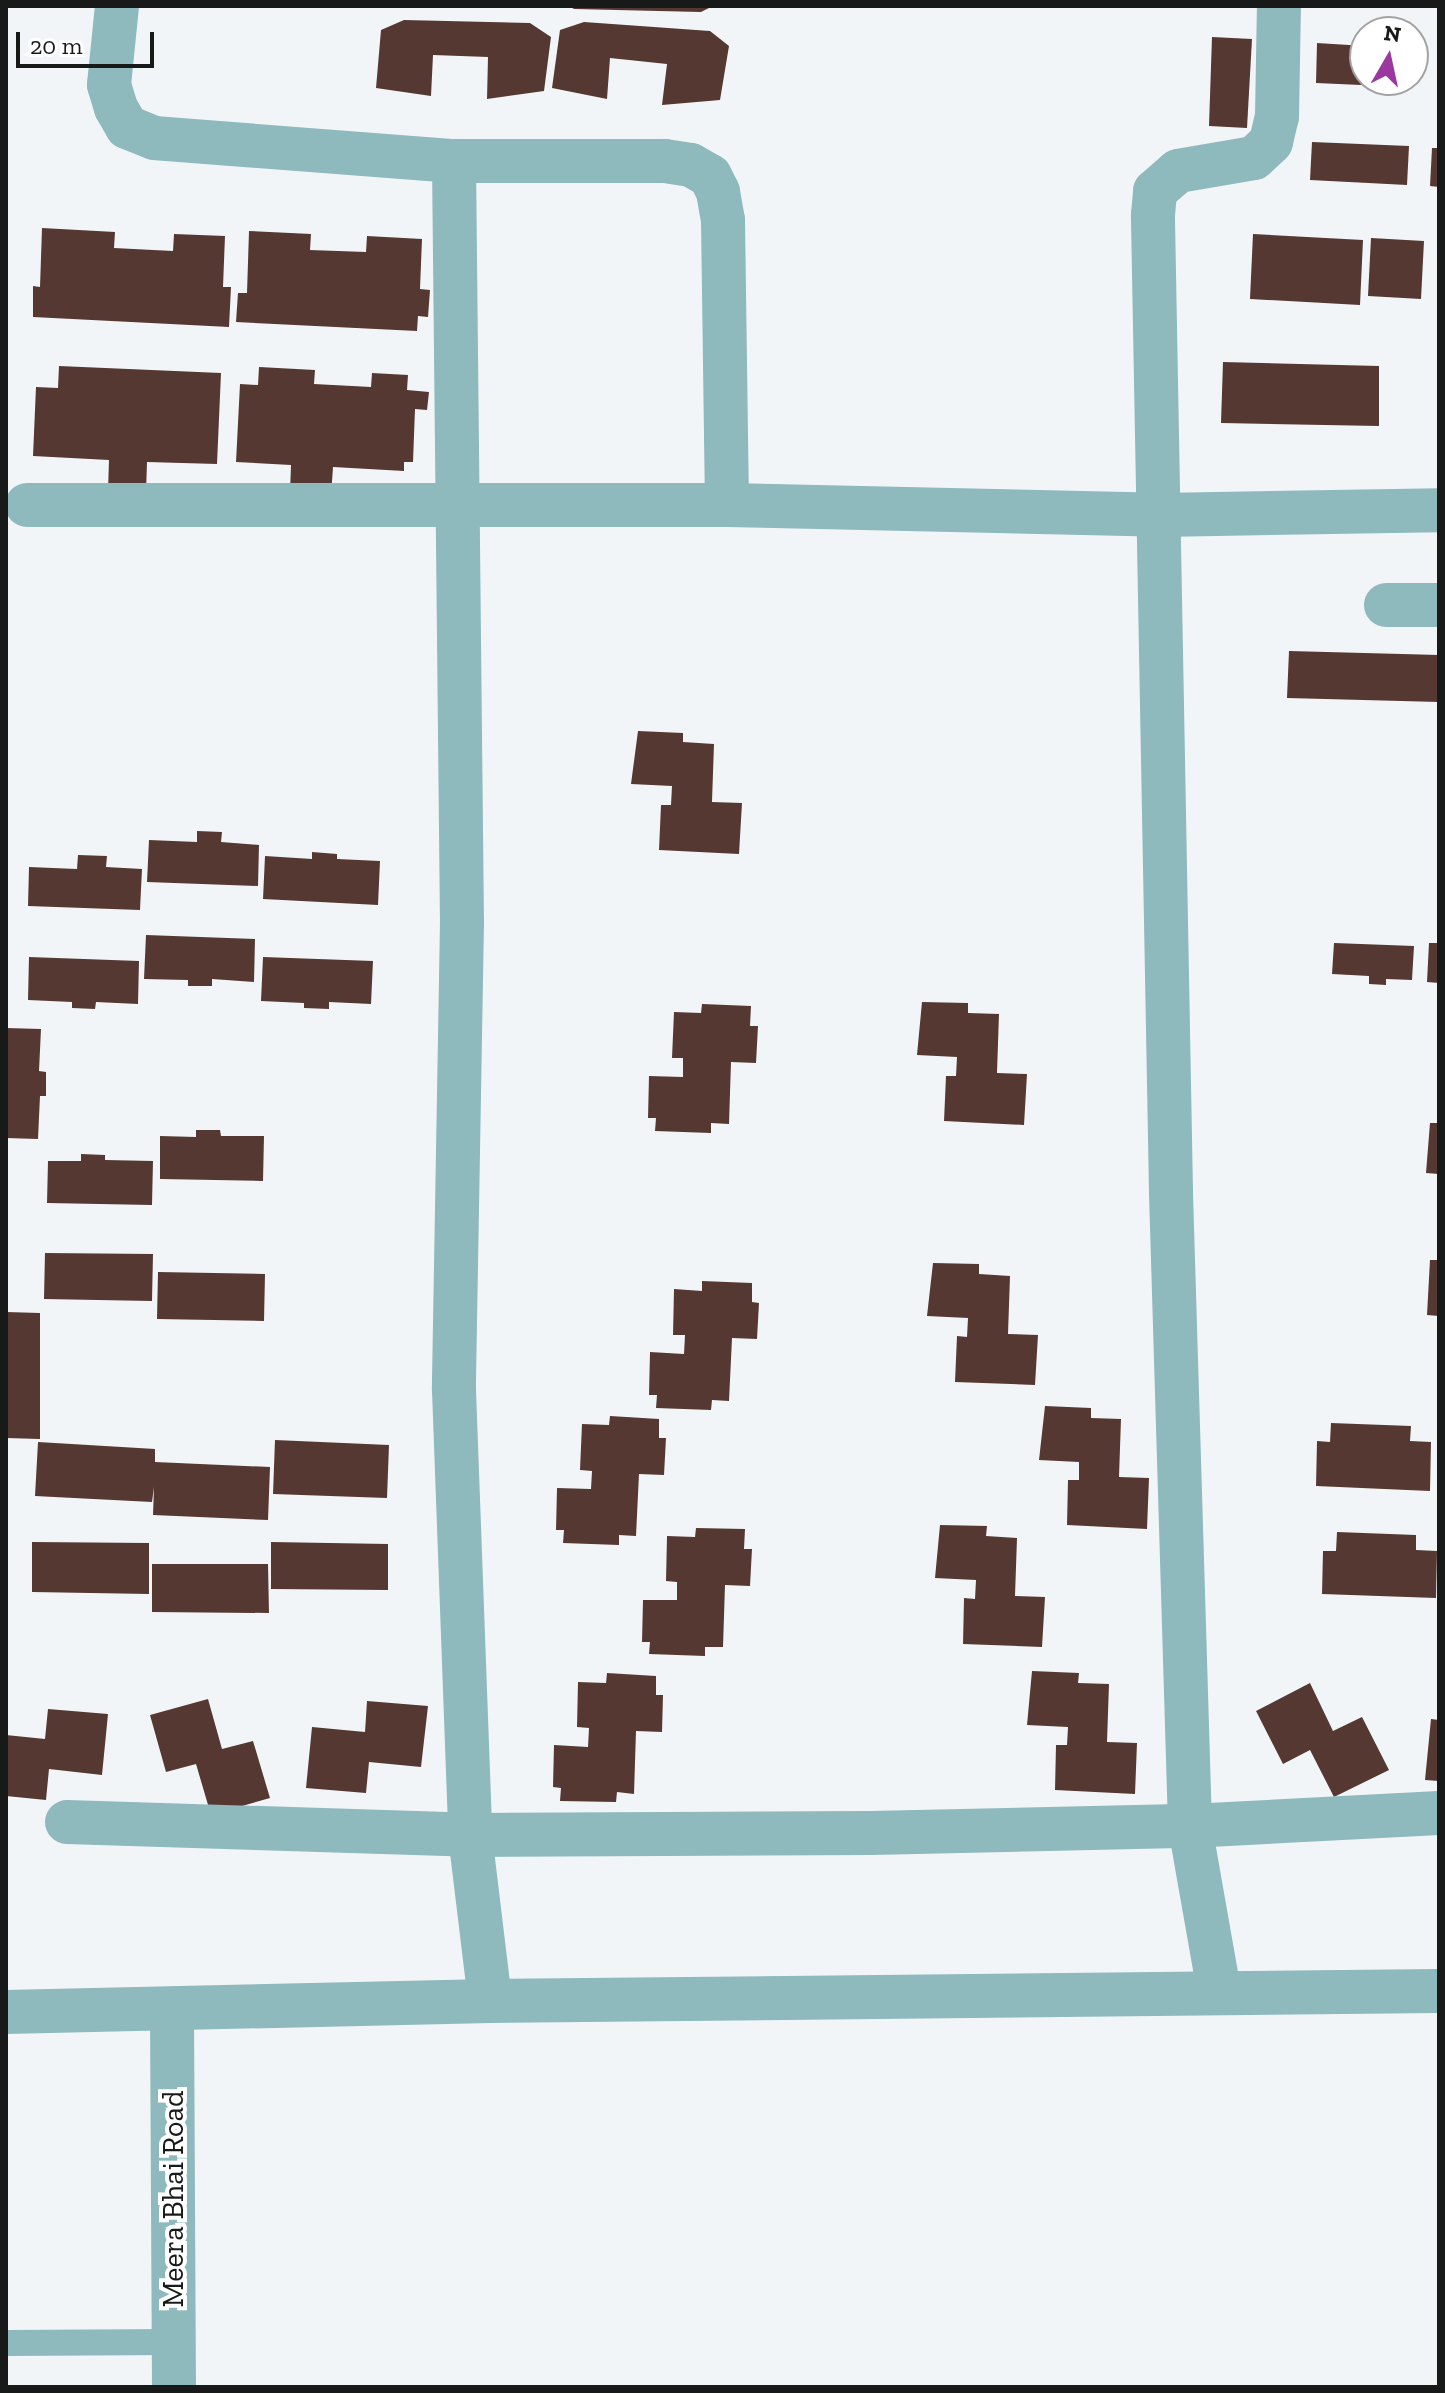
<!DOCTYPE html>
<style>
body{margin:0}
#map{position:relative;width:1445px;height:2393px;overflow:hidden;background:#f2f5f8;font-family:"Zilla Slab",serif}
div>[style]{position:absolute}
.building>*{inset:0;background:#553832}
.service>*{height:26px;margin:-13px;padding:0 13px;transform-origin:13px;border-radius:13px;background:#8eb9bd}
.minor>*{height:44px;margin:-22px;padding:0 22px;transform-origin:22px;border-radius:22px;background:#8eb9bd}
.tertiary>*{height:44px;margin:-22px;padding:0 22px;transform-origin:22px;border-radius:22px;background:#8eb9bd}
span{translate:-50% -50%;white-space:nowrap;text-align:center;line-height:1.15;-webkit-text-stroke:8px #fff;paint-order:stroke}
.street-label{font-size:30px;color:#181919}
.frame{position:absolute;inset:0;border:8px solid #181919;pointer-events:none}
.north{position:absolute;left:1349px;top:16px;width:80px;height:80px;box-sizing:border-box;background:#fff;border:2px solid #a3a3a3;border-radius:50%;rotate:9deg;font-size:22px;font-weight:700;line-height:32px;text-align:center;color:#181919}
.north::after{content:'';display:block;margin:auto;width:28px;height:36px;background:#9a389f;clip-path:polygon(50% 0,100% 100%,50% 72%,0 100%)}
.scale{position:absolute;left:16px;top:32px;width:138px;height:36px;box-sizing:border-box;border:4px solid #181919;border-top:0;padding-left:10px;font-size:24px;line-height:28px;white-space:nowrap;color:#181919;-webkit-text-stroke:6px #fff;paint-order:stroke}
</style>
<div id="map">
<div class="building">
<div style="clip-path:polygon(569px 6px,713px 6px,701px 12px,574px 9px)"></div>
<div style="clip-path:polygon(404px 20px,530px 23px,551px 37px,544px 91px,487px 99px,488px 57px,433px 55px,431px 96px,376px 88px,381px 30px)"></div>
<div style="clip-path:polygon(584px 22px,710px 31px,729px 46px,720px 100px,662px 105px,667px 64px,610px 58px,607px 99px,552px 88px,560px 30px)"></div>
<div style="clip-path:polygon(1212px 37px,1252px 39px,1247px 128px,1209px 126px)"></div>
<div style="clip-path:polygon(1317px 43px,1365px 46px,1365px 80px,1406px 80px,1406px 87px,1316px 83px)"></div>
<div style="clip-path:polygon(1312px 142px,1409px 146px,1407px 185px,1310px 180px)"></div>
<div style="clip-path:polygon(1432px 148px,1439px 148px,1439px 187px,1430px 186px)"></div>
<div style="clip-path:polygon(42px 228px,115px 232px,114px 248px,173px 251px,174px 234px,225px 236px,223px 287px,231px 287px,229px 327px,33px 317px,33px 286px,40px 287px)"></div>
<div style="clip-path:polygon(249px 231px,311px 234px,310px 250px,366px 252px,367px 236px,422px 239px,420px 289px,430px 290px,428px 317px,418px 316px,417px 331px,236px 322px,238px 293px,247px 293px)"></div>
<div style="clip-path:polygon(1253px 234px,1363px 240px,1360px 305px,1250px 299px)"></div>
<div style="clip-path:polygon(1371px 238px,1424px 241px,1421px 299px,1368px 296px)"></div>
<div style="clip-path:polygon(1223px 362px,1379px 366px,1379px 426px,1221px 423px)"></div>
<div style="clip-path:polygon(59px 366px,221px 373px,217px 464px,147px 462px,146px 493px,108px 491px,109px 460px,33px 456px,36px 387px,58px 388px)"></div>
<div style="clip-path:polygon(259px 367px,315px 370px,314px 384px,371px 387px,372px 373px,408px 375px,407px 390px,429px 392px,427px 410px,415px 409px,413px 462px,404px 462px,404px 471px,333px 467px,331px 496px,290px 493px,291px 465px,236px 462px,240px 384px,258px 385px)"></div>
<div style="clip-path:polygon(1289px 651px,1439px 655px,1439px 702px,1287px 698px)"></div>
<div style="clip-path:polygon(638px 731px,683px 733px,683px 742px,714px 744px,712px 802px,742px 803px,739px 854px,659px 850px,661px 805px,671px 805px,672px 786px,631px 784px)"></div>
<div style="clip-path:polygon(197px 831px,222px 832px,221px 842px,259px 845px,258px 886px,147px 882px,149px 840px,197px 842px)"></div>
<div style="clip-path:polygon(312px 852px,337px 854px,337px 859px,380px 861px,378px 905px,263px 899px,265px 856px,312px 859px)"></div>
<div style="clip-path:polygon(78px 855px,107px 856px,106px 867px,142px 869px,140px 910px,28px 906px,29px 867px,77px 869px)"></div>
<div style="clip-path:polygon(146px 935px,255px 939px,254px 982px,212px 979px,212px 986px,188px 986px,188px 980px,144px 979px)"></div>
<div style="clip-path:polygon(1334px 943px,1414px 946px,1412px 980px,1386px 979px,1386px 985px,1369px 984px,1369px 976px,1332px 974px)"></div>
<div style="clip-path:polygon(1429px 943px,1439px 943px,1439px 983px,1427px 982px)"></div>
<div style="clip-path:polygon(29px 957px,139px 961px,138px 1004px,96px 1002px,95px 1009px,72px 1008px,72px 1002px,28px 1000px)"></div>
<div style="clip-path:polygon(263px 957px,373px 961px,371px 1004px,329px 1002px,329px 1009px,304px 1008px,304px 1003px,261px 1001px)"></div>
<div style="clip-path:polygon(922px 1002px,968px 1003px,968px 1013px,999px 1014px,997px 1073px,1027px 1074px,1024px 1125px,944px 1121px,946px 1076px,956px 1076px,957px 1057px,917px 1055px)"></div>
<div style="clip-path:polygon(702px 1004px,751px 1006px,750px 1026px,758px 1026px,756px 1063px,731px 1062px,729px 1124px,711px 1123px,711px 1133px,655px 1131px,656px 1118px,648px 1118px,649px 1076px,683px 1077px,683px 1058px,672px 1058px,674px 1012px,701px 1013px)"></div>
<div style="clip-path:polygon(6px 1028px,41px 1029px,39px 1071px,46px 1072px,46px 1096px,40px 1096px,38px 1139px,6px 1138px)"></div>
<div style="clip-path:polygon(1430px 1123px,1439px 1123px,1439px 1174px,1426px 1173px)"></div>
<div style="clip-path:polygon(196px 1130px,220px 1130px,221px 1136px,264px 1136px,263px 1181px,160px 1179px,160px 1136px,196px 1137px)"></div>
<div style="clip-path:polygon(81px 1154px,105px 1155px,105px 1160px,153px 1161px,152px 1205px,47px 1203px,48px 1161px,81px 1161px)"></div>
<div style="clip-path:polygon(45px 1253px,153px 1254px,152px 1301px,44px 1299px)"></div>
<div style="clip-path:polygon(1430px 1260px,1439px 1260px,1439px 1316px,1427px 1315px)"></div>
<div style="clip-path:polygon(933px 1263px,979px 1264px,979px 1274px,1010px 1276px,1008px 1334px,1038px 1335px,1035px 1385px,955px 1382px,957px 1336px,967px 1337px,968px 1318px,927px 1316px)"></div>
<div style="clip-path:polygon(158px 1272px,265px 1274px,264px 1321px,157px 1319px)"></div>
<div style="clip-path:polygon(702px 1281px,752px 1283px,752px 1302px,759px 1303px,757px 1339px,732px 1338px,729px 1401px,712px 1400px,711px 1410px,656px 1408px,657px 1395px,649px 1395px,650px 1352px,684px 1354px,685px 1335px,673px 1335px,674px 1289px,702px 1291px)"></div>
<div style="clip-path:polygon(6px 1312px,40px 1313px,40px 1439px,6px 1438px)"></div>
<div style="clip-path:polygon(1045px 1406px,1091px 1408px,1091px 1418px,1121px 1419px,1119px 1477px,1149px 1478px,1147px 1529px,1067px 1525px,1068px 1480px,1079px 1480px,1079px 1462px,1039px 1460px)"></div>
<div style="clip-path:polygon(610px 1416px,659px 1419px,659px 1438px,666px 1438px,664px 1475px,639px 1474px,636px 1536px,619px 1535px,619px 1545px,563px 1543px,564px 1530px,556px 1530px,557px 1488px,591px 1489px,592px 1471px,580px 1470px,582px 1424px,609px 1425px)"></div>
<div style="clip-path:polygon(1331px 1423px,1411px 1426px,1410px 1441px,1431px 1442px,1430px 1491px,1316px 1486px,1317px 1441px,1330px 1442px)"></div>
<div style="clip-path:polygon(275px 1440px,389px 1445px,387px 1498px,273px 1494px)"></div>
<div style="clip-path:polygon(38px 1442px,155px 1449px,155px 1462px,270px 1467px,268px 1520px,153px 1515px,154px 1487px,152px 1502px,35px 1496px)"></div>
<div style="clip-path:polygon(940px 1525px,987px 1526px,986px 1536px,1017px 1538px,1015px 1596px,1045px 1597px,1042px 1647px,963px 1644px,964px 1598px,975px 1599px,976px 1580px,935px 1578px)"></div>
<div style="clip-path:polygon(696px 1528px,745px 1529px,744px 1549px,752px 1549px,750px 1586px,725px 1585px,723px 1647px,705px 1647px,705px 1656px,649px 1654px,650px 1642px,642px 1642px,643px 1600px,677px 1600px,677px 1582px,666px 1581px,667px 1536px,695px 1537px)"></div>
<div style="clip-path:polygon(1337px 1532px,1416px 1535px,1416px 1550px,1437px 1551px,1436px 1598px,1322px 1594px,1323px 1551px,1336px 1551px)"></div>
<div style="clip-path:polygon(32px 1542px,149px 1543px,149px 1594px,32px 1592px)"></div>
<div style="clip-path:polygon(271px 1542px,388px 1544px,388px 1590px,271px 1589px)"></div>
<div style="clip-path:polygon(152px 1564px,268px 1564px,269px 1613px,152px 1612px)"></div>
<div style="clip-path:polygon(1032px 1671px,1079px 1673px,1078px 1683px,1109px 1684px,1107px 1742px,1137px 1743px,1135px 1794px,1055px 1790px,1056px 1745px,1067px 1745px,1068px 1727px,1027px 1725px)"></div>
<div style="clip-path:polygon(607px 1673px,656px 1676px,656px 1695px,663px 1695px,662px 1732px,636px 1731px,634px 1794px,617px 1792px,616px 1802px,560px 1801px,561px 1788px,553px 1787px,554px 1745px,588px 1747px,589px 1728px,577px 1727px,578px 1682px,606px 1683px)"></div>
<div style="clip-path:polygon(1310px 1683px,1333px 1731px,1362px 1717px,1389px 1770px,1334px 1797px,1310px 1750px,1283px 1764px,1256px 1711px)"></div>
<div style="clip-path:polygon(208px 1699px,222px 1749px,253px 1741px,270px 1798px,211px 1815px,196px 1764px,166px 1772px,150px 1715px)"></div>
<div style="clip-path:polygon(367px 1701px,428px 1706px,421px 1767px,369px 1762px,366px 1793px,306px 1788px,312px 1727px,365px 1732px)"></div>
<div style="clip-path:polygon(48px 1709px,108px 1714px,102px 1775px,49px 1769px,46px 1800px,6px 1796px,6px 1735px,45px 1739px)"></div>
<div style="clip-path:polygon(1431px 1719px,1439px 1720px,1439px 1781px,1425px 1780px)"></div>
</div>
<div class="service">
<div style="left:6px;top:2343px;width:168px;rotate:-0.3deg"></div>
</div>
<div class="minor">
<div style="left:117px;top:6px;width:79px;rotate:95.8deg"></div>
<div style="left:109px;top:85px;width:24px;rotate:73deg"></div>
<div style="left:116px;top:108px;width:22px;rotate:60deg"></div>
<div style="left:127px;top:127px;width:29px;rotate:22deg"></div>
<div style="left:154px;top:138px;width:301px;rotate:4.4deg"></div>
<div style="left:454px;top:161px;width:211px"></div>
<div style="left:665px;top:161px;width:26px;rotate:9deg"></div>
<div style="left:691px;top:165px;width:22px;rotate:30deg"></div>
<div style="left:710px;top:176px;width:18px;rotate:63deg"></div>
<div style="left:718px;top:192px;width:28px;rotate:80deg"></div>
<div style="left:723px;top:220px;width:285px;rotate:89.2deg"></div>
<div style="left:454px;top:161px;width:761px;rotate:89.4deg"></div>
<div style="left:462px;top:922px;width:468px;rotate:91deg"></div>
<div style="left:454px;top:1390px;width:445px;rotate:87.9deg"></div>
<div style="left:470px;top:1835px;width:167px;rotate:83.1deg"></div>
<div style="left:27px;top:505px;width:700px"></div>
<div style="left:727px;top:505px;width:433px;rotate:1.3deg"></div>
<div style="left:1160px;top:515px;width:279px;rotate:-1deg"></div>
<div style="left:1386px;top:605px;width:53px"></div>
<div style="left:67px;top:1822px;width:403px;rotate:1.8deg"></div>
<div style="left:470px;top:1835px;width:401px;rotate:-0.3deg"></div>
<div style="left:871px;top:1833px;width:319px;rotate:-1.3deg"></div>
<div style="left:1190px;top:1826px;width:249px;rotate:-3deg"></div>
<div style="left:1219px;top:1991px;width:168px;rotate:-100deg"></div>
<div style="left:1190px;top:1826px;width:634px;rotate:-91.72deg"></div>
<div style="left:1171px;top:1192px;width:977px;rotate:-91.06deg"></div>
<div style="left:1153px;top:215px;width:24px;rotate:-85deg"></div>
<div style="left:1155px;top:191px;width:30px;rotate:-41deg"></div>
<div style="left:1178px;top:171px;width:77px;rotate:-9.7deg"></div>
<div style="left:1254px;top:158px;width:23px;rotate:-43deg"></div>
<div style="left:1271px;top:142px;width:26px;rotate:-77deg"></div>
<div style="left:1277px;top:117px;width:111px;rotate:-89deg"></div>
</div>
<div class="tertiary">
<div style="left:172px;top:2010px;width:377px;rotate:89.7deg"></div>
<div style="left:6px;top:2012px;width:484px;rotate:-1.3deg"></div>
<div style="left:490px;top:2001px;width:949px;rotate:-0.6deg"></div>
</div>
<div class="street-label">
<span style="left:173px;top:2199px;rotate:-90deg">Meera Bhai Road</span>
</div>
<div class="frame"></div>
<div class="north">N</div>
<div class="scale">20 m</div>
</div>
